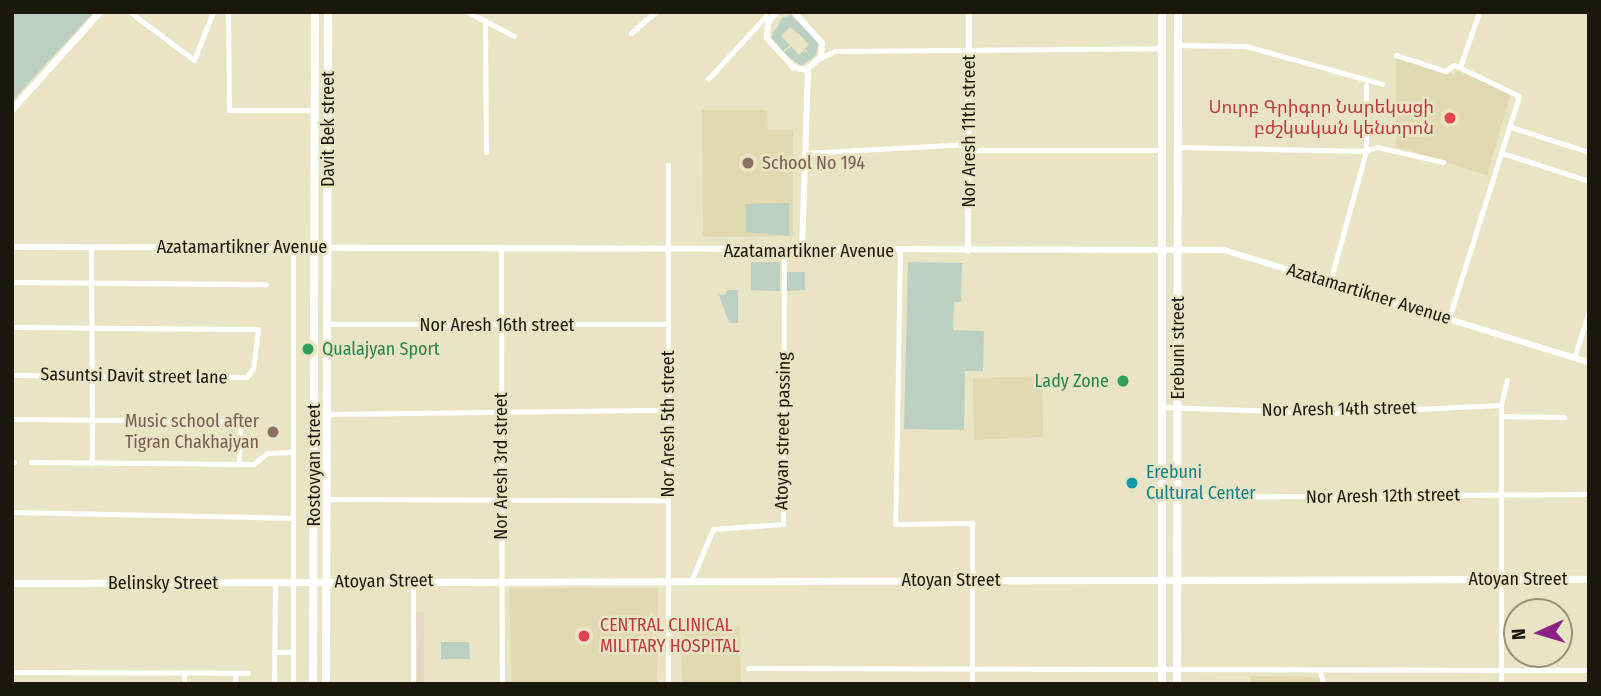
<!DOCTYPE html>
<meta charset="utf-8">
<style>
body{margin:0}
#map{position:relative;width:1601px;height:696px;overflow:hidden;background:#e9e4c3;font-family:"Fira Sans Condensed","Noto Sans Armenian",sans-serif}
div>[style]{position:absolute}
.industrial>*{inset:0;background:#e6d6c4}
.built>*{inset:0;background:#e0d9b1}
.green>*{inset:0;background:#bbd0c3}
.minor>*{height:5px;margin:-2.5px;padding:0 2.5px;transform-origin:2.5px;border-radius:2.5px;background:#fff}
.tertiary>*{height:6px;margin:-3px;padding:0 3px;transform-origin:3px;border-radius:3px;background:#fff}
.secondary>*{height:7px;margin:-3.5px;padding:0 3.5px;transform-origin:3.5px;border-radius:3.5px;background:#fff}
.primary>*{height:8px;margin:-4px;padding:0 4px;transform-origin:4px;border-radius:4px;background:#fff}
.dots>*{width:19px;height:19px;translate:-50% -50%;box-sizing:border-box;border:4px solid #e9e4c3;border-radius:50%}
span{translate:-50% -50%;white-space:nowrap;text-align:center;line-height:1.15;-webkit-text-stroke:5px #e9e4c3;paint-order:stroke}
.health-label{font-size:18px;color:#be3a42}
.right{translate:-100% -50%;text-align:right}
.left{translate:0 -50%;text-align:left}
.street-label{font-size:18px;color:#1a180c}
.education-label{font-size:18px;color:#785e54}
.leisure-label{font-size:18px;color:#27864d}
.culture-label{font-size:18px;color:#0d838f}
.frame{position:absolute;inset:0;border:14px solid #1a180c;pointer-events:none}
.north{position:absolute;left:1503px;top:598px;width:70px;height:70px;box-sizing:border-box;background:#e9e4c3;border:2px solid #96927a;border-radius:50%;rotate:266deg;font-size:19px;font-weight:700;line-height:28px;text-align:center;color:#1a180c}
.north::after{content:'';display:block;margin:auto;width:24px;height:32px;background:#8c2084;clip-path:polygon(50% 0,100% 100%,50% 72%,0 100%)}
</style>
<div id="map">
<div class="industrial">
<div style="clip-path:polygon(416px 612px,424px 612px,424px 684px,417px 684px)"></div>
</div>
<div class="built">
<div style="clip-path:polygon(1396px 57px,1454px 75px,1458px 69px,1511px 93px,1487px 175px,1396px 147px)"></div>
<div style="clip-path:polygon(702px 110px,767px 110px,768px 130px,793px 130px,793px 236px,703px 237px)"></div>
<div style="clip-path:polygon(1042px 376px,1043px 437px,974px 440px,973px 378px)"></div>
<div style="clip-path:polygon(509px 588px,658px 588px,657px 684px,512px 684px)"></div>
<div style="clip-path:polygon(740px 627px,741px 684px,682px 684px,681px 628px)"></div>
<div style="clip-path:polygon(1251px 676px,1321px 677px,1321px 684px,1251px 684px)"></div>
</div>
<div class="green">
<div style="clip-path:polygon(12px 12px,94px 12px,12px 101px)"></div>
<div style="clip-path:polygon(791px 15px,819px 43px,815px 56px,801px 66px,783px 53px,791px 46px,799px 55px,804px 50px,811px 57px,805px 49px,809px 44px,800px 35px,790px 27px,781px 36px,790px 45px,782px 52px,771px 38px,783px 17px)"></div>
<div style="clip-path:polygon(789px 203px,789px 236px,746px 232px,746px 204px)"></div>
<div style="clip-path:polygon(751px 262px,780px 262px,780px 291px,751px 290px)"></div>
<div style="clip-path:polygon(908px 262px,962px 263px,961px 302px,954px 302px,953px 330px,984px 331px,983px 371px,965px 371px,964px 430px,904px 429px)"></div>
<div style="clip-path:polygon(786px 272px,805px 272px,805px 290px,786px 291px)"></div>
<div style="clip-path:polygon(727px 290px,738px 290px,738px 323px,729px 323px,719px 295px,726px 294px)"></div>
<div style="clip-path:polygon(441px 642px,469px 642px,470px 659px,441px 659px)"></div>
</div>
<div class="minor">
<div style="left:130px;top:12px;width:80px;rotate:36.9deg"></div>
<div style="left:194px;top:60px;width:52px;rotate:-68.4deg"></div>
<div style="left:228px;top:12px;width:98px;rotate:89.4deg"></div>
<div style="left:229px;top:110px;width:86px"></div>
<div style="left:468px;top:12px;width:52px;rotate:27.6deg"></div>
<div style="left:485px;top:20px;width:132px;rotate:89.6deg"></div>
<div style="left:631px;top:33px;width:32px;rotate:-41deg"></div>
<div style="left:1178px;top:45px;width:68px;rotate:0.8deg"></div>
<div style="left:1246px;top:46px;width:141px;rotate:15.6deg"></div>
<div style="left:1396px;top:55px;width:52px;rotate:18.1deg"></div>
<div style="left:1445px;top:71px;width:11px;rotate:-34deg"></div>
<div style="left:1454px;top:65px;width:72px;rotate:25.5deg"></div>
<div style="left:1519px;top:96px;width:233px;rotate:107.5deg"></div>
<div style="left:821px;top:58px;width:16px;rotate:-27deg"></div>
<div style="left:835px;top:51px;width:327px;rotate:-0.5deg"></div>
<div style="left:1460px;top:67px;width:58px;rotate:-70.9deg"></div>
<div style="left:708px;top:79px;width:86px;rotate:-47.4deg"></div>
<div style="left:1511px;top:127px;width:82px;rotate:17.8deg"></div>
<div style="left:1178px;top:147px;width:188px;rotate:1.2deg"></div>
<div style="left:1366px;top:151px;width:12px;rotate:-20deg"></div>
<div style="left:1377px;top:147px;width:68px;rotate:12.8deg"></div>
<div style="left:804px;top:153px;width:165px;rotate:-3.1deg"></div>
<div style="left:969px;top:144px;width:7px;rotate:56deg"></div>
<div style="left:973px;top:150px;width:189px"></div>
<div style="left:1502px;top:153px;width:91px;rotate:17.8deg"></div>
<div style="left:91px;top:247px;width:216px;rotate:89.7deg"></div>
<div style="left:501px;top:249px;width:435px;rotate:89.9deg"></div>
<div style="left:900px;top:250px;width:274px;rotate:91deg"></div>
<div style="left:895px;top:524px;width:77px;rotate:-0.7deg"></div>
<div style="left:972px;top:523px;width:161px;rotate:90deg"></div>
<div style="left:12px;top:282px;width:254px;rotate:0.5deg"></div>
<div style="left:1330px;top:282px;width:136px;rotate:-74.6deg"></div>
<div style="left:1366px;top:151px;width:66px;rotate:-90deg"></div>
<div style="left:327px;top:324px;width:341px"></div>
<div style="left:12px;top:327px;width:246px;rotate:0.5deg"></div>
<div style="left:258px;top:329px;width:39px;rotate:97deg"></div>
<div style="left:253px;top:368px;width:11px;rotate:124deg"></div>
<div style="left:247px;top:377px;width:235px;rotate:-179.5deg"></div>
<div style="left:1574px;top:358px;width:48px;rotate:-71.9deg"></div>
<div style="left:1162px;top:407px;width:169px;rotate:2deg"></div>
<div style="left:1331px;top:413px;width:170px;rotate:-2.7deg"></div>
<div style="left:327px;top:414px;width:340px;rotate:-0.7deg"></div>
<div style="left:1501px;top:416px;width:63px;rotate:0.9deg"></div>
<div style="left:12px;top:419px;width:223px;rotate:0.5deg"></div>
<div style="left:235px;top:421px;width:7px;rotate:45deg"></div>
<div style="left:240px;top:426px;width:38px;rotate:92deg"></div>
<div style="left:12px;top:462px;width:2px"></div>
<div style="left:31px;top:462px;width:222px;rotate:0.5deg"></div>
<div style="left:253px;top:464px;width:18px;rotate:-38deg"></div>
<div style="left:267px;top:453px;width:26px;rotate:-2deg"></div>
<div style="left:1177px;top:497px;width:412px;rotate:-0.4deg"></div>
<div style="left:327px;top:499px;width:341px;rotate:0.2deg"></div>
<div style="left:12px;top:512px;width:281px;rotate:1.2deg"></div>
<div style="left:413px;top:580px;width:104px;rotate:90deg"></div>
<div style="left:691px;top:581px;width:56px;rotate:-67.1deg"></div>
<div style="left:713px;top:529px;width:70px;rotate:-4.1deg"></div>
<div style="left:783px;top:524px;width:272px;rotate:-89.8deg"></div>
<div style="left:274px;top:652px;width:18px"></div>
<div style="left:748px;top:668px;width:841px;rotate:0.14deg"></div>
<div style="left:12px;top:672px;width:236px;rotate:0.2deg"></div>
<div style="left:1320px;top:672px;width:13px;rotate:72deg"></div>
<div style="left:184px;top:673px;width:11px;rotate:90deg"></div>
<div style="left:235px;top:684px;width:11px;rotate:-90deg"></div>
<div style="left:274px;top:684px;width:101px;rotate:-89.4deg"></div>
<div style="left:293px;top:684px;width:438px;rotate:-90deg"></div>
<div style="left:668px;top:684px;width:519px;rotate:-90deg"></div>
<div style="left:1501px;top:684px;width:279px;rotate:-90deg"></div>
<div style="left:1501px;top:405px;width:26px;rotate:-77deg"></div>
</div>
<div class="tertiary">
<div style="left:777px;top:12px;width:13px;rotate:132deg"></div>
<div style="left:768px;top:22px;width:16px;rotate:94deg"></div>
<div style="left:767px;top:38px;width:39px;rotate:48deg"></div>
<div style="left:793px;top:67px;width:13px;rotate:13deg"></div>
<div style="left:806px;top:70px;width:20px;rotate:-41deg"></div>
<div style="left:821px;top:57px;width:14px;rotate:-86deg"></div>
<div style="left:822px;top:43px;width:42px;rotate:-132.1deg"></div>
<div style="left:12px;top:247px;width:1212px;rotate:0.14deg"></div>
<div style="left:1224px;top:250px;width:382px;rotate:17.1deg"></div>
<div style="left:802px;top:251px;width:182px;rotate:-88.1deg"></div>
<div style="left:968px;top:251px;width:239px;rotate:-89.8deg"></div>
</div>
<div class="secondary">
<div style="left:12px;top:109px;width:130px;rotate:-48.1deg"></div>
<div style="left:12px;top:583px;width:1577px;rotate:-0.15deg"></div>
</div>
<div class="primary">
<div style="left:1162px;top:12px;width:672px;rotate:90deg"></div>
<div style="left:313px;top:684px;width:672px;rotate:-89.83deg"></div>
<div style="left:326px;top:684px;width:672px;rotate:-89.83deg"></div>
<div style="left:1177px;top:684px;width:672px;rotate:-89.91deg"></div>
</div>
<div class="dots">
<div style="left:1450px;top:118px;background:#e0444e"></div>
<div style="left:748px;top:163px;background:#8d6e63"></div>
<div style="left:308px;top:349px;background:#2e9e5b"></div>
<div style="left:1123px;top:381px;background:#2e9e5b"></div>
<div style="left:273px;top:432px;background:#8d6e63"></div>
<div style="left:1132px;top:483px;background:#0f9aa8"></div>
<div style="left:584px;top:636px;background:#e0444e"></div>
</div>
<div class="health-label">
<span class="right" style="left:1434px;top:118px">Սուրբ Գրիգոր Նարեկացի<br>բժշկական կենտրոն</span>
<span class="left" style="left:600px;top:636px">CENTRAL CLINICAL<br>MILITARY HOSPITAL</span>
</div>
<div class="street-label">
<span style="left:328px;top:129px;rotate:-90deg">Davit Bek street</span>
<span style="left:969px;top:131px;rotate:-90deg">Nor Aresh 11th street</span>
<span style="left:242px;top:247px">Azatamartikner Avenue</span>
<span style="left:809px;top:251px">Azatamartikner Avenue</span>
<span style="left:1369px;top:294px;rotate:17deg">Azatamartikner Avenue</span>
<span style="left:497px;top:325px">Nor Aresh 16th street</span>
<span style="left:1178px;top:348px;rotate:-90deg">Erebuni street</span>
<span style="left:134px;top:376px;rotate:1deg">Sasuntsi Davit street lane</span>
<span style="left:1339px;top:409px;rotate:-1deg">Nor Aresh 14th street</span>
<span style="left:668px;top:424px;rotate:-90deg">Nor Aresh 5th street</span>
<span style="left:783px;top:431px;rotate:-89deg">Atoyan street passing</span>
<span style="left:314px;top:465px;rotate:-90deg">Rostovyan street</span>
<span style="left:501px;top:466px;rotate:-90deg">Nor Aresh 3rd street</span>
<span style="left:1383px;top:496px;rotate:-1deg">Nor Aresh 12th street</span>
<span style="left:1518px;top:579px">Atoyan Street</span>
<span style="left:951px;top:580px">Atoyan Street</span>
<span style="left:384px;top:581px;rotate:-1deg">Atoyan Street</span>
<span style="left:163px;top:583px">Belinsky Street</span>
</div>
<div class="education-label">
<span class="left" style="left:762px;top:163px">School No 194</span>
<span class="right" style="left:259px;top:432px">Music school after<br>Tigran Chakhajyan</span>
</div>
<div class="leisure-label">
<span class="left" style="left:322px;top:349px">Qualajyan Sport</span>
<span class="right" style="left:1109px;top:381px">Lady Zone</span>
</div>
<div class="culture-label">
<span class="left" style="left:1146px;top:483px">Erebuni<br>Cultural Center</span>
</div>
<div class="frame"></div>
<div class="north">N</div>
</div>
